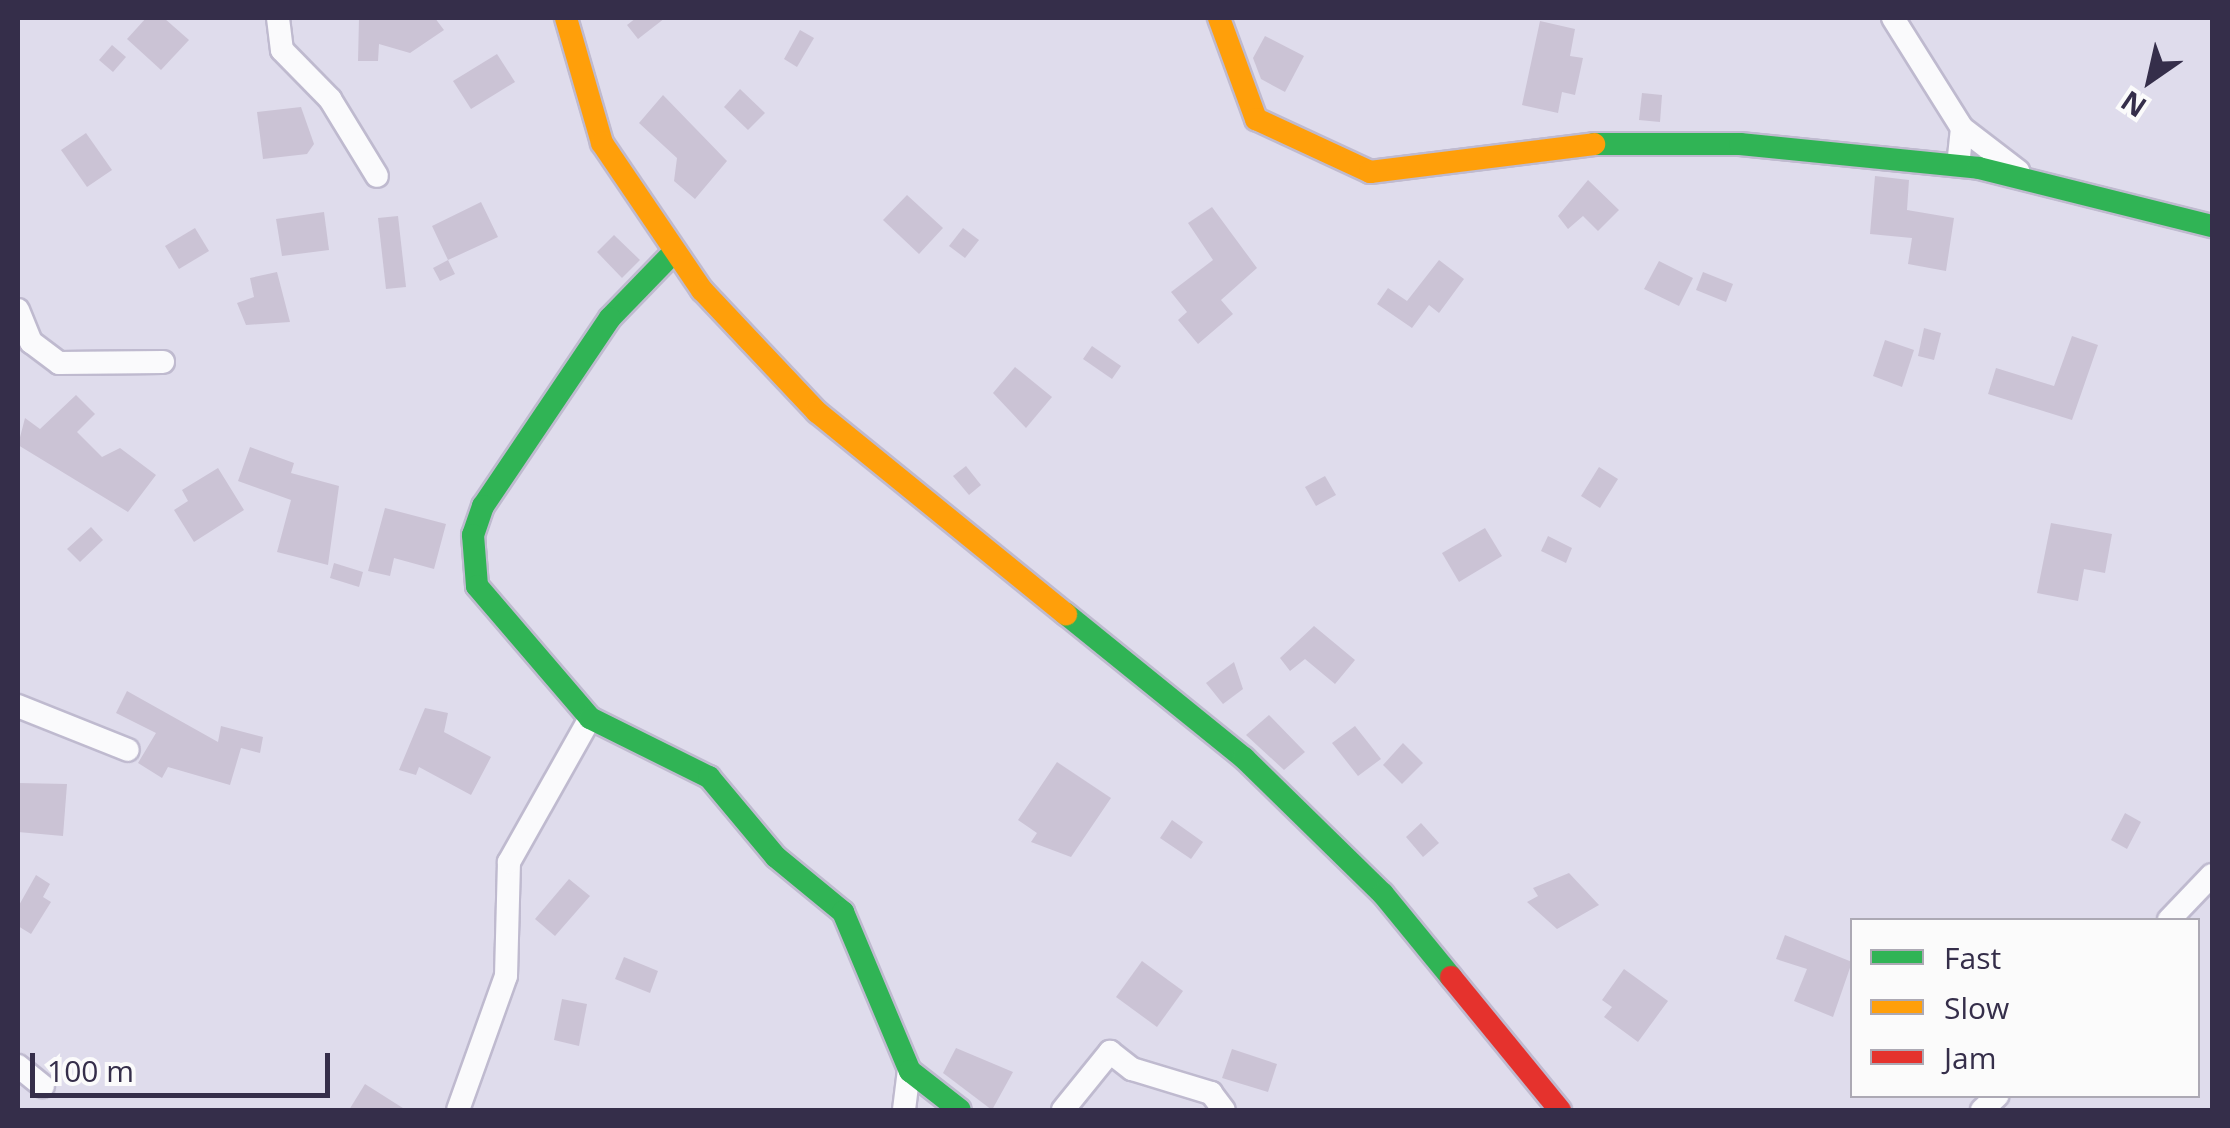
<!DOCTYPE html>
<style>
body{margin:0}
#map{position:relative;width:2230px;height:1128px;overflow:hidden;background:#dfdcec;font-family:"Open Sans",sans-serif}
div>[style]{position:absolute}
.building>*{inset:0;background:#cbc3d5}
.roads{filter:drop-shadow(2px 0 #bfbacf) drop-shadow(-2px 0 #bfbacf) drop-shadow(0 2px #bfbacf) drop-shadow(0 -2px #bfbacf)}
.street>*{height:22px;margin:-11px;padding:0 11px;transform-origin:11px;border-radius:11px;background:#fafafc}
.fast>*{height:22px;margin:-11px;padding:0 11px;transform-origin:11px;border-radius:11px;background:#30b455}
.slow>*{height:22px;margin:-11px;padding:0 11px;transform-origin:11px;border-radius:11px;background:#ff9f0a}
.jam>*{height:22px;margin:-11px;padding:0 11px;transform-origin:11px;border-radius:11px;background:#e5322d}
span{translate:-50% -50%;white-space:nowrap;text-align:center;line-height:1.15;-webkit-text-stroke:8px #fbfbfb;paint-order:stroke}
.frame{position:absolute;inset:0;border:20px solid #352e4a;pointer-events:none}
.legend{position:absolute;left:1850px;top:918px;width:350px;height:180px;box-sizing:border-box;background:#fbfbfb;border:2px solid #aca9b4;margin:0;padding:12px 18px;list-style:none;font-size:30px;color:#352e4a}
.legend li{display:flex;align-items:center;gap:20px;height:50px}
.legend b{width:50px;border:2px solid #aca9b4}
.north{position:absolute;left:2100px;top:30px;width:100px;height:100px;-webkit-text-stroke:8px #fbfbfb;paint-order:stroke;rotate:214deg;font-size:28px;font-weight:700;line-height:40px;text-align:center;color:#352e4a}
.north::after{content:'';display:block;margin:auto;width:35px;height:45px;background:#352e4a;clip-path:polygon(50% 0,100% 100%,50% 72%,0 100%)}
.scale{position:absolute;left:30px;top:1053px;width:300px;height:45px;box-sizing:border-box;border:5px solid #352e4a;border-top:0;padding-left:12px;font-size:30px;line-height:35px;white-space:nowrap;color:#352e4a;-webkit-text-stroke:8px #fbfbfb;paint-order:stroke}
</style>
<div id="map">
<div class="building">
<div style="clip-path:polygon(146px 18px,164px 18px,189px 40px,161px 70px,127px 39px)"></div>
<div style="clip-path:polygon(359px 18px,435px 18px,444px 30px,410px 53px,379px 44px,378px 61px,358px 61px)"></div>
<div style="clip-path:polygon(636px 18px,665px 18px,638px 39px,627px 25px)"></div>
<div style="clip-path:polygon(1540px 21px,1575px 29px,1570px 56px,1583px 58px,1575px 95px,1562px 92px,1558px 113px,1522px 105px)"></div>
<div style="clip-path:polygon(800px 30px,814px 38px,797px 67px,784px 59px)"></div>
<div style="clip-path:polygon(1265px 36px,1304px 56px,1285px 92px,1261px 79px,1253px 58px)"></div>
<div style="clip-path:polygon(112px 45px,126px 57px,113px 72px,99px 60px)"></div>
<div style="clip-path:polygon(497px 54px,515px 82px,471px 109px,453px 81px)"></div>
<div style="clip-path:polygon(740px 89px,765px 113px,748px 130px,724px 107px)"></div>
<div style="clip-path:polygon(1642px 93px,1662px 95px,1660px 122px,1639px 120px)"></div>
<div style="clip-path:polygon(663px 95px,727px 161px,695px 199px,674px 181px,677px 158px,639px 123px)"></div>
<div style="clip-path:polygon(301px 107px,314px 144px,307px 154px,263px 159px,257px 112px)"></div>
<div style="clip-path:polygon(86px 133px,112px 170px,87px 187px,61px 150px)"></div>
<div style="clip-path:polygon(1875px 176px,1909px 180px,1907px 210px,1954px 218px,1946px 271px,1908px 264px,1912px 238px,1870px 234px)"></div>
<div style="clip-path:polygon(1588px 180px,1619px 210px,1598px 231px,1583px 216px,1568px 229px,1558px 216px)"></div>
<div style="clip-path:polygon(907px 195px,943px 228px,919px 254px,883px 220px)"></div>
<div style="clip-path:polygon(481px 202px,498px 237px,448px 260px,455px 274px,440px 281px,433px 268px,448px 260px,432px 226px)"></div>
<div style="clip-path:polygon(1212px 207px,1257px 268px,1221px 300px,1233px 314px,1198px 344px,1178px 320px,1187px 312px,1171px 292px,1213px 260px,1188px 223px)"></div>
<div style="clip-path:polygon(324px 212px,329px 250px,282px 256px,276px 219px)"></div>
<div style="clip-path:polygon(398px 216px,406px 287px,386px 289px,378px 218px)"></div>
<div style="clip-path:polygon(195px 228px,209px 251px,179px 269px,165px 246px)"></div>
<div style="clip-path:polygon(963px 228px,979px 240px,965px 258px,949px 246px)"></div>
<div style="clip-path:polygon(614px 235px,640px 260px,622px 278px,597px 252px)"></div>
<div style="clip-path:polygon(1439px 260px,1464px 279px,1439px 313px,1429px 305px,1412px 328px,1377px 304px,1388px 288px,1407px 301px)"></div>
<div style="clip-path:polygon(1659px 261px,1693px 278px,1679px 306px,1644px 289px)"></div>
<div style="clip-path:polygon(277px 272px,290px 322px,246px 325px,237px 303px,254px 297px,250px 278px)"></div>
<div style="clip-path:polygon(1703px 272px,1733px 284px,1726px 302px,1696px 290px)"></div>
<div style="clip-path:polygon(1924px 328px,1941px 333px,1934px 360px,1918px 356px)"></div>
<div style="clip-path:polygon(2072px 336px,2098px 345px,2072px 420px,1988px 394px,1996px 368px,2054px 386px)"></div>
<div style="clip-path:polygon(1885px 340px,1914px 350px,1902px 387px,1873px 376px)"></div>
<div style="clip-path:polygon(1092px 346px,1121px 366px,1112px 379px,1083px 359px)"></div>
<div style="clip-path:polygon(1015px 367px,1052px 397px,1026px 428px,993px 393px)"></div>
<div style="clip-path:polygon(76px 395px,95px 414px,77px 432px,102px 457px,120px 448px,156px 475px,128px 512px,18px 445px,25px 418px,40px 429px)"></div>
<div style="clip-path:polygon(250px 447px,294px 463px,291px 473px,339px 486px,328px 565px,277px 552px,291px 500px,238px 481px)"></div>
<div style="clip-path:polygon(966px 466px,981px 485px,969px 495px,953px 476px)"></div>
<div style="clip-path:polygon(1599px 467px,1618px 479px,1600px 508px,1581px 496px)"></div>
<div style="clip-path:polygon(218px 468px,244px 510px,194px 542px,174px 510px,188px 501px,182px 490px)"></div>
<div style="clip-path:polygon(1325px 476px,1336px 495px,1316px 506px,1305px 487px)"></div>
<div style="clip-path:polygon(385px 508px,446px 524px,434px 569px,394px 558px,390px 576px,368px 571px)"></div>
<div style="clip-path:polygon(2051px 523px,2112px 534px,2105px 573px,2084px 569px,2078px 601px,2037px 593px)"></div>
<div style="clip-path:polygon(91px 527px,103px 540px,80px 562px,67px 549px)"></div>
<div style="clip-path:polygon(1485px 528px,1502px 556px,1459px 582px,1442px 553px)"></div>
<div style="clip-path:polygon(1548px 536px,1572px 548px,1566px 563px,1541px 551px)"></div>
<div style="clip-path:polygon(334px 563px,363px 572px,359px 587px,330px 578px)"></div>
<div style="clip-path:polygon(1314px 626px,1355px 660px,1335px 684px,1305px 659px,1290px 671px,1280px 658px)"></div>
<div style="clip-path:polygon(1234px 662px,1243px 689px,1223px 704px,1206px 683px)"></div>
<div style="clip-path:polygon(127px 691px,218px 742px,221px 726px,263px 737px,260px 753px,241px 748px,230px 785px,168px 767px,162px 778px,138px 763px,156px 733px,116px 713px)"></div>
<div style="clip-path:polygon(425px 708px,448px 713px,444px 732px,491px 757px,471px 795px,419px 767px,416px 775px,399px 770px)"></div>
<div style="clip-path:polygon(1269px 715px,1305px 752px,1284px 770px,1246px 735px)"></div>
<div style="clip-path:polygon(1355px 726px,1381px 759px,1358px 776px,1332px 743px)"></div>
<div style="clip-path:polygon(1403px 743px,1423px 763px,1402px 784px,1383px 765px)"></div>
<div style="clip-path:polygon(1057px 762px,1111px 798px,1071px 857px,1031px 842px,1037px 833px,1018px 820px)"></div>
<div style="clip-path:polygon(18px 783px,67px 784px,63px 836px,18px 832px)"></div>
<div style="clip-path:polygon(2125px 813px,2141px 822px,2127px 849px,2111px 840px)"></div>
<div style="clip-path:polygon(1172px 820px,1203px 842px,1191px 859px,1160px 838px)"></div>
<div style="clip-path:polygon(1421px 823px,1439px 843px,1423px 857px,1406px 837px)"></div>
<div style="clip-path:polygon(1569px 873px,1599px 905px,1557px 929px,1527px 902px,1538px 896px,1533px 888px)"></div>
<div style="clip-path:polygon(36px 875px,50px 884px,43px 897px,51px 902px,31px 934px,18px 926px,18px 907px)"></div>
<div style="clip-path:polygon(569px 879px,590px 896px,555px 936px,535px 919px)"></div>
<div style="clip-path:polygon(1785px 935px,1852px 962px,1833px 1017px,1794px 1001px,1807px 969px,1776px 959px)"></div>
<div style="clip-path:polygon(624px 957px,658px 971px,650px 993px,615px 979px)"></div>
<div style="clip-path:polygon(1142px 961px,1183px 991px,1157px 1027px,1116px 997px)"></div>
<div style="clip-path:polygon(1624px 969px,1668px 1001px,1638px 1042px,1604px 1017px,1612px 1007px,1602px 1000px)"></div>
<div style="clip-path:polygon(562px 999px,587px 1004px,579px 1046px,554px 1040px)"></div>
<div style="clip-path:polygon(956px 1048px,1013px 1072px,992px 1110px,943px 1073px)"></div>
<div style="clip-path:polygon(1232px 1049px,1277px 1064px,1268px 1092px,1222px 1078px)"></div>
<div style="clip-path:polygon(365px 1084px,406px 1110px,349px 1110px)"></div>
</div>
<div class="roads">
<div class="street">
<div style="left:278px;top:18px;width:32px;rotate:83deg"></div>
<div style="left:282px;top:50px;width:69px;rotate:45.6deg"></div>
<div style="left:330px;top:99px;width:90px;rotate:58.6deg"></div>
<div style="left:1893px;top:18px;width:130px;rotate:57.9deg"></div>
<div style="left:1962px;top:128px;width:37px;rotate:96deg"></div>
<div style="left:1962px;top:128px;width:71px;rotate:37.5deg"></div>
<div style="left:18px;top:310px;width:35px;rotate:68deg"></div>
<div style="left:31px;top:342px;width:35px;rotate:37deg"></div>
<div style="left:59px;top:363px;width:104px;rotate:-0.6deg"></div>
<div style="left:18px;top:706px;width:118px;rotate:21.8deg"></div>
<div style="left:2169px;top:920px;width:62px;rotate:-46.3deg"></div>
<div style="left:18px;top:1066px;width:32px;rotate:39deg"></div>
<div style="left:458px;top:1110px;width:142px;rotate:-70.3deg"></div>
<div style="left:506px;top:976px;width:114px;rotate:-88.5deg"></div>
<div style="left:509px;top:862px;width:165px;rotate:-60.6deg"></div>
<div style="left:904px;top:1110px;width:40px;rotate:-82.9deg"></div>
<div style="left:1063px;top:1110px;width:75px;rotate:-51deg"></div>
<div style="left:1110px;top:1052px;width:28px;rotate:38deg"></div>
<div style="left:1132px;top:1069px;width:83px;rotate:16.9deg"></div>
<div style="left:1211px;top:1093px;width:21px;rotate:53deg"></div>
<div style="left:1982px;top:1110px;width:21px;rotate:-43deg"></div>
</div>
<div class="fast">
<div style="left:1594px;top:144px;width:146px"></div>
<div style="left:1740px;top:144px;width:240px;rotate:5.7deg"></div>
<div style="left:1979px;top:168px;width:240px;rotate:14deg"></div>
<div style="left:672px;top:254px;width:89px;rotate:134.1deg"></div>
<div style="left:610px;top:318px;width:227px;rotate:124deg"></div>
<div style="left:483px;top:506px;width:31px;rotate:109deg"></div>
<div style="left:473px;top:535px;width:51px;rotate:85.5deg"></div>
<div style="left:477px;top:586px;width:174px;rotate:49.4deg"></div>
<div style="left:590px;top:718px;width:133px;rotate:26.4deg"></div>
<div style="left:709px;top:777px;width:104px;rotate:50.1deg"></div>
<div style="left:776px;top:857px;width:87px;rotate:39.4deg"></div>
<div style="left:843px;top:912px;width:173px;rotate:67.2deg"></div>
<div style="left:910px;top:1071px;width:63px;rotate:38deg"></div>
<div style="left:1066px;top:614px;width:229px;rotate:39deg"></div>
<div style="left:1244px;top:758px;width:194px;rotate:44.4deg"></div>
<div style="left:1383px;top:894px;width:107px;rotate:50.7deg"></div>
</div>
<div class="slow">
<div style="left:566px;top:18px;width:130px;rotate:73.9deg"></div>
<div style="left:602px;top:143px;width:178px;rotate:55.8deg"></div>
<div style="left:702px;top:290px;width:168px;rotate:46.7deg"></div>
<div style="left:817px;top:412px;width:321px;rotate:39.1deg"></div>
<div style="left:1219px;top:18px;width:108px;rotate:69.9deg"></div>
<div style="left:1256px;top:119px;width:126px;rotate:24.9deg"></div>
<div style="left:1370px;top:172px;width:226px;rotate:-7.1deg"></div>
</div>
<div class="jam">
<div style="left:1451px;top:977px;width:172px;rotate:50.7deg"></div>
</div>
</div>
<div class="frame"></div>
<ul class="legend">
<li><b style="height:12px;background:#30b455"></b>Fast</li>
<li><b style="height:12px;background:#ff9f0a"></b>Slow</li>
<li><b style="height:12px;background:#e5322d"></b>Jam</li>
</ul>
<div class="north">N</div>
<div class="scale">100 m</div>
</div>
